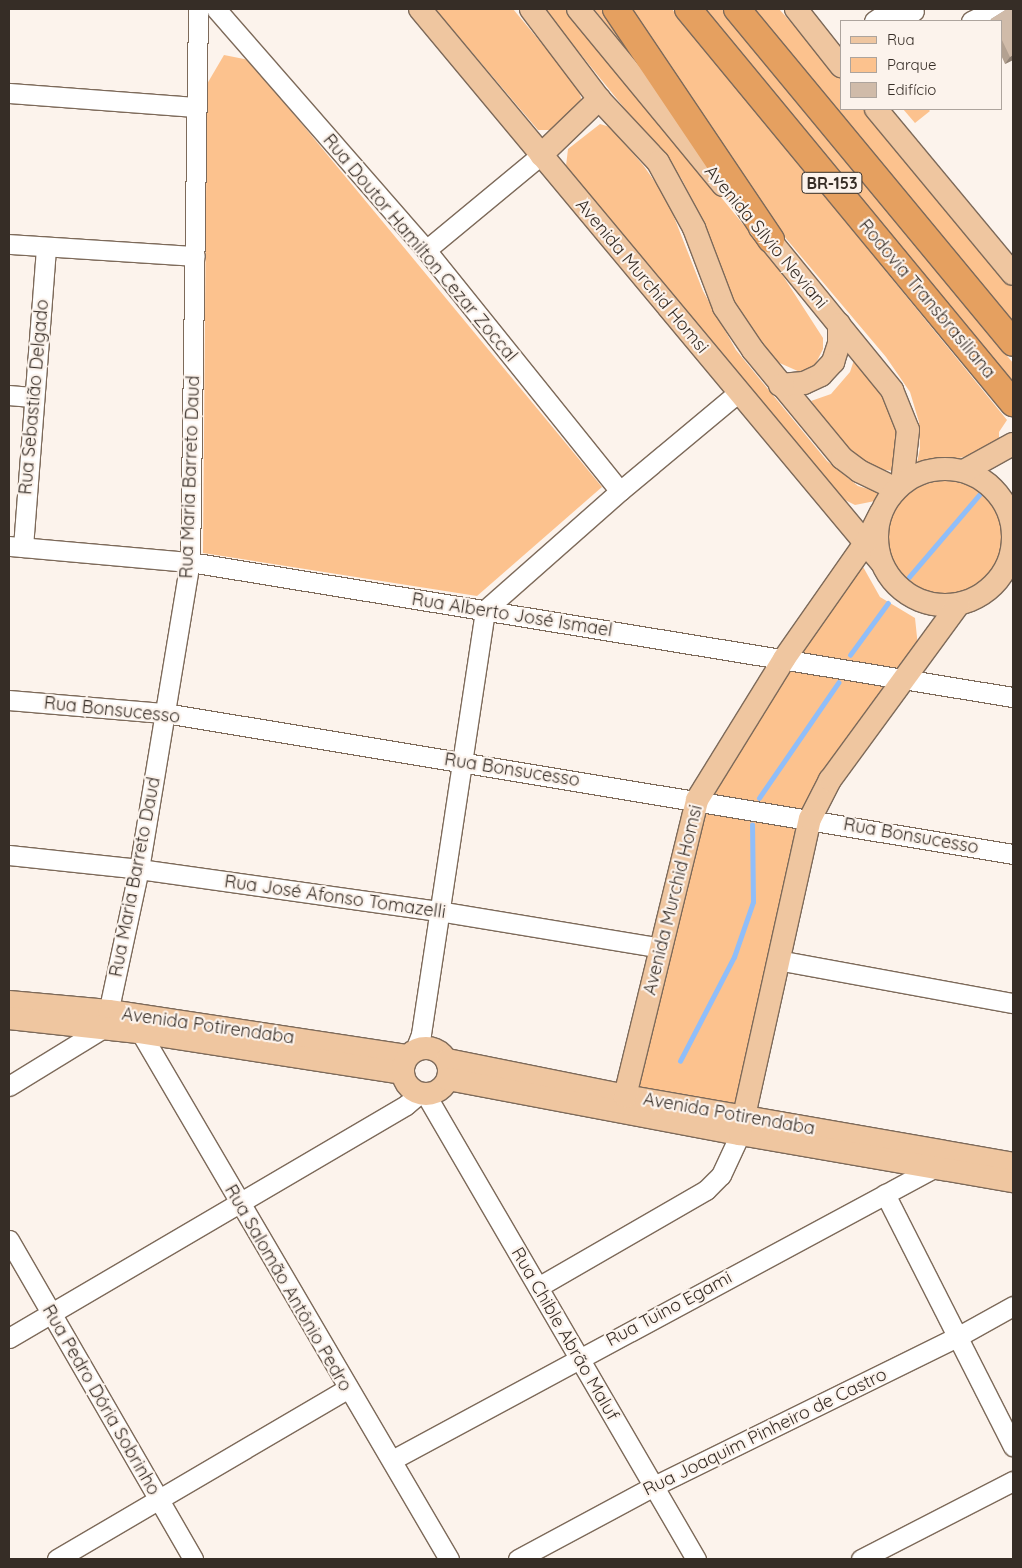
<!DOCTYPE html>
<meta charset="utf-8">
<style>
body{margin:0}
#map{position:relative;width:1022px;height:1568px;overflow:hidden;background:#fcf3ec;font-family:Quicksand,sans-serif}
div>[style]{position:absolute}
.green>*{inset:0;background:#fcc28e}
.round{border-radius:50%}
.stream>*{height:4.5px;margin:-2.25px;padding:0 2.25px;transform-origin:2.25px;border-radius:2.25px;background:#90bef9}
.roads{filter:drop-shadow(1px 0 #7d6a5a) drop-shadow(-1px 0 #7d6a5a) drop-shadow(0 1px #7d6a5a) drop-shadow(0 -1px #7d6a5a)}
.minor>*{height:19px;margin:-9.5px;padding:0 9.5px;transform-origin:9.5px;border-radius:9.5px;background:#fff}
.major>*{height:22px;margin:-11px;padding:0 11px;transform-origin:11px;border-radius:11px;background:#efc6a0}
.major>.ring{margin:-11px;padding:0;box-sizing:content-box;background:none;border:22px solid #efc6a0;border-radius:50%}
.highway>*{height:26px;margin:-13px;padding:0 13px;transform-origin:13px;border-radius:13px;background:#e5a060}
.wall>*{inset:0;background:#b3a191}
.shaded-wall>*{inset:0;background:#928376}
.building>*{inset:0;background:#d0bba9}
span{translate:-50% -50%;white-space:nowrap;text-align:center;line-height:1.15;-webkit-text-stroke:4.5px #fcf3ec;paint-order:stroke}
.shield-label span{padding:1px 4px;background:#fcf3ec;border:1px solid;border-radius:4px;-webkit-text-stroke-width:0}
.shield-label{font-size:16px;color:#362d26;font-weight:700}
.street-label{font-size:18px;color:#362d26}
.frame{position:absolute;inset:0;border:10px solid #362d26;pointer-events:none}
.legend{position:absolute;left:840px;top:20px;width:162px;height:90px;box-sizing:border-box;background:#fcf3ec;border:1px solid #ada49d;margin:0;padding:6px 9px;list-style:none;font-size:15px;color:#362d26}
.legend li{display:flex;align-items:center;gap:10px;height:25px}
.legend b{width:25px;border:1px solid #ada49d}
</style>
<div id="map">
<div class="green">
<div style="clip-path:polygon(435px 9px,513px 9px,578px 87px,582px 102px,552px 130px,538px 130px)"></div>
<div style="clip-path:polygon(544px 9px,567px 9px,774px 262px,823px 338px,823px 349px,815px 365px,800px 372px,775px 361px,738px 313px,698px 211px,681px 178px)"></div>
<div style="clip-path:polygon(594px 9px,608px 9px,633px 47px,629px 52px)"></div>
<div style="clip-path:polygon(623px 9px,672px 9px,1007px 420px,999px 432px,999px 443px,976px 454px,916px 468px,920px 448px,919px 422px,910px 392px,886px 357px,751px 197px)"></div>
<div style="clip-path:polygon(702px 9px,722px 9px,1013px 363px,1013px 384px)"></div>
<div style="clip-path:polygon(753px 9px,779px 9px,841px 78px,841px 109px,867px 109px,872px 115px,1013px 288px,1013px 324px)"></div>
<div style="clip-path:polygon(224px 55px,249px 60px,602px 487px,477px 596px,203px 553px,207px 84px)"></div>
<div style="clip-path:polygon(903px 109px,928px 109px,930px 111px,915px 123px)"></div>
<div style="clip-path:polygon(600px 124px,610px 127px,643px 165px,667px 199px,703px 291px,736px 350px,827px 461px,858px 486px,882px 493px,875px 501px,855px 505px,841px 498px,566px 166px,568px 149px)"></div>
<div style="clip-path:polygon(854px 360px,887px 403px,895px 419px,897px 435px,893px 471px,878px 469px,850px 454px,811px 401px,831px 394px,850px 372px)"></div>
<div class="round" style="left:888px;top:481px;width:114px;height:114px"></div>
<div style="clip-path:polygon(862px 565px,880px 597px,915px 618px,919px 656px,906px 674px,793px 654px)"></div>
<div style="clip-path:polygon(786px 665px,898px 683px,807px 813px,704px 796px)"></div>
<div style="clip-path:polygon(700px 806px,803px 823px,739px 1109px,631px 1091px)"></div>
</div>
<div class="stream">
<div style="left:909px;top:577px;width:108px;rotate:-49.5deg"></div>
<div style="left:850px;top:655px;width:64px;rotate:-53.8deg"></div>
<div style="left:759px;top:798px;width:140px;rotate:-55.5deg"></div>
<div style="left:680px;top:1061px;width:117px;rotate:-62.6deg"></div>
<div style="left:734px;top:957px;width:58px;rotate:-70.9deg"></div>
<div style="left:753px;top:902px;width:77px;rotate:-90.7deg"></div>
</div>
<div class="roads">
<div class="minor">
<div style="left:216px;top:9px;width:320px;rotate:48.9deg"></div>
<div style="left:426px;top:250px;width:309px;rotate:51.2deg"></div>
<div style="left:874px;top:21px;width:22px;rotate:-34deg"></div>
<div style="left:899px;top:21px;width:18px;rotate:-34deg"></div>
<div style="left:971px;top:21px;width:28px;rotate:-26deg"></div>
<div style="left:9px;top:93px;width:187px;rotate:4.3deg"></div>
<div style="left:9px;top:244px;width:186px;rotate:3.7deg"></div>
<div style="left:426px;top:250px;width:149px;rotate:-39.6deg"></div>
<div style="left:9px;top:395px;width:25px;rotate:5deg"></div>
<div style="left:9px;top:546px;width:182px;rotate:5.1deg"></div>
<div style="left:190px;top:562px;width:834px;rotate:9.32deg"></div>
<div style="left:23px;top:547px;width:301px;rotate:-85.6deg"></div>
<div style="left:9px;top:700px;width:157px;rotate:4.8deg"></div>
<div style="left:165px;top:713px;width:860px;rotate:9.44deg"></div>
<div style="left:9px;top:855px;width:131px;rotate:6.1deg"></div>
<div style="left:139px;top:869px;width:302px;rotate:8deg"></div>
<div style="left:438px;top:911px;width:226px;rotate:9.4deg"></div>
<div style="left:778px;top:960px;width:239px;rotate:10.4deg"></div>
<div style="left:135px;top:1023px;width:621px;rotate:59.64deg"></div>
<div style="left:415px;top:1050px;width:17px;rotate:-69deg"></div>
<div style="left:421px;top:1034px;width:429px;rotate:-81.4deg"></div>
<div style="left:485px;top:610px;width:180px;rotate:-41.4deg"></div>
<div style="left:620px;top:491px;width:155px;rotate:-39.8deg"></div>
<div style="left:9px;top:1086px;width:113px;rotate:-31.6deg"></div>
<div style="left:105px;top:1027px;width:162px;rotate:-77.9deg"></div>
<div style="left:139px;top:869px;width:311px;rotate:-80.6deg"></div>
<div style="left:190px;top:562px;width:553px;rotate:-89.17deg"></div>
<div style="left:426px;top:1095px;width:537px;rotate:59.81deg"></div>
<div style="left:885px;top:1194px;width:283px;rotate:63.1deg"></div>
<div style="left:9px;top:1240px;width:368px;rotate:60deg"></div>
<div style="left:538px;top:1287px;width:194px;rotate:-30deg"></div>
<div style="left:706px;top:1190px;width:21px;rotate:-45deg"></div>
<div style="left:721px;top:1175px;width:45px;rotate:-65.1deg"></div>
<div style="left:9px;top:1338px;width:460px;rotate:-30.4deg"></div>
<div style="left:406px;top:1105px;width:17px;rotate:-40deg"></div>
<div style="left:392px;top:1460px;width:613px;rotate:-28.32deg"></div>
<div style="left:932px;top:1169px;width:10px;rotate:-79deg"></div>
<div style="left:57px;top:1559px;width:336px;rotate:-30.4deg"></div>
<div style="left:518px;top:1559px;width:154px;rotate:-28.2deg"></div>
<div style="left:654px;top:1486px;width:340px;rotate:-26.2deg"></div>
<div style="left:959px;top:1336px;width:62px;rotate:-29.1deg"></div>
<div style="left:861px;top:1559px;width:171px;rotate:-27.2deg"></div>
</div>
<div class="major">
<div style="left:420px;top:9px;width:720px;rotate:50.18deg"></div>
<div style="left:531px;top:9px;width:113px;rotate:52.9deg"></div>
<div style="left:599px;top:99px;width:86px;rotate:46.9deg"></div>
<div style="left:658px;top:162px;width:75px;rotate:61.4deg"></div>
<div style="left:694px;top:228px;width:85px;rotate:69.2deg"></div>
<div style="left:724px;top:307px;width:52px;rotate:56deg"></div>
<div style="left:753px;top:350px;width:140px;rotate:50.5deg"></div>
<div style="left:842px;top:458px;width:21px;rotate:37deg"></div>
<div style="left:859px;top:471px;width:41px;rotate:25.9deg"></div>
<div style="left:578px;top:9px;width:228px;rotate:50.5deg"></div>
<div style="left:796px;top:9px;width:73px;rotate:51.7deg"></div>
<div style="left:876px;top:109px;width:214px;rotate:50.3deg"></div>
<div style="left:541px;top:155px;width:81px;rotate:-44deg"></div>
<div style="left:760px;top:228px;width:209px;rotate:50.8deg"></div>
<div style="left:892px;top:390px;width:43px;rotate:68.2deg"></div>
<div style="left:908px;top:430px;width:54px;rotate:96.3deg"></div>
<div style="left:780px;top:385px;width:24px;rotate:-5deg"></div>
<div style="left:804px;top:383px;width:19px;rotate:-25deg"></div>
<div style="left:821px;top:375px;width:18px;rotate:-47deg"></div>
<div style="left:833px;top:362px;width:19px;rotate:-72deg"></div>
<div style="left:839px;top:344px;width:20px;rotate:-90deg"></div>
<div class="ring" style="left:877px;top:469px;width:114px;height:114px"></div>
<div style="left:964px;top:471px;width:56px;rotate:-28.9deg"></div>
<div style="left:9px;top:1002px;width:100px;rotate:5.1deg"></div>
<div style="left:109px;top:1011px;width:302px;rotate:8.6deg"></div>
<div style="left:9px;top:1018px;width:130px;rotate:6.2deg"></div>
<div style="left:138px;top:1032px;width:267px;rotate:8.8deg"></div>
<div class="ring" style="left:403px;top:1048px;width:24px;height:24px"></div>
<div style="left:447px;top:1060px;width:182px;rotate:11.4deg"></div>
<div style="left:625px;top:1096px;width:394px;rotate:9.9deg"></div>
<div style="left:448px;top:1079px;width:297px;rotate:10.7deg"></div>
<div style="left:740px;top:1134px;width:277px;rotate:9.8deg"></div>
<div style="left:625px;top:1096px;width:305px;rotate:-76.3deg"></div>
<div style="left:697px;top:800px;width:166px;rotate:-58.3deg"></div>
<div style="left:784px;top:659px;width:143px;rotate:-55deg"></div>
<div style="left:866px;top:542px;width:33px;rotate:-63deg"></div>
<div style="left:740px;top:1134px;width:323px;rotate:-77.5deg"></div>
<div style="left:810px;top:819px;width:44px;rotate:-62.9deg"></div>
<div style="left:830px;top:780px;width:218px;rotate:-53.8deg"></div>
</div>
<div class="highway">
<div style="left:616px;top:9px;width:278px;rotate:56.1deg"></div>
<div style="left:688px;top:9px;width:511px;rotate:50.48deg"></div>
<div style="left:737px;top:9px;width:433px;rotate:50.4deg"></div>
</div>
</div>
<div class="wall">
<div style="clip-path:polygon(1007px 9px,1013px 9px,1013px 60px,1005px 64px,1001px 55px,1001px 21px,990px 21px,991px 19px)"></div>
</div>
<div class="shaded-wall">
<div style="clip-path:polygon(1013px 55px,1013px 60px,1005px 64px,1010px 57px)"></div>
</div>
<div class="building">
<div style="clip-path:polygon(1007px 9px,1013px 9px,1013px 55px,1010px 57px,1001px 38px,1001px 21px,992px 21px,991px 19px)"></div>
</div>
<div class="shield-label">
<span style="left:832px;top:183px">BR-153</span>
</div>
<div class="street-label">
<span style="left:766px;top:237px;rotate:50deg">Avenida Sílvio Neviani</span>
<span style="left:420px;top:248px;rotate:50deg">Rua Doutor Hamilton Cezar Zoccal</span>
<span style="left:642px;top:276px;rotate:50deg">Avenida Murchid Homsi</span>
<span style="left:927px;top:299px;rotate:50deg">Rodovia Transbrasiliana</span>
<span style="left:34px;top:397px;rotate:-85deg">Rua Sebastião Delgado</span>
<span style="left:190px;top:477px;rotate:-88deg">Rua Maria Barreto Daud</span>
<span style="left:512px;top:615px;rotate:9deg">Rua Alberto José Ismael</span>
<span style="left:112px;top:710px;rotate:6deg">Rua Bonsucesso</span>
<span style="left:512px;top:770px;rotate:9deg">Rua Bonsucesso</span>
<span style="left:911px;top:836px;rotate:10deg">Rua Bonsucesso</span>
<span style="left:135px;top:877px;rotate:-79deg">Rua Maria Barreto Daud</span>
<span style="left:335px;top:897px;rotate:8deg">Rua José Afonso Tomazelli</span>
<span style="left:673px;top:900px;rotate:-76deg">Avenida Murchid Homsi</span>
<span style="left:208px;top:1026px;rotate:8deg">Avenida Potirendaba</span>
<span style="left:729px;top:1114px;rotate:10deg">Avenida Potirendaba</span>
<span style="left:288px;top:1288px;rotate:60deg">Rua Salomão Antônio Pedro</span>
<span style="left:669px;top:1309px;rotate:-28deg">Rua Tuino Egami</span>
<span style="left:565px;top:1334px;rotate:60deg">Rua Chible Abrão Maluf</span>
<span style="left:101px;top:1400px;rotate:60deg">Rua Pedro Dória Sobrinho</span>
<span style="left:765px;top:1432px;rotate:-26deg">Rua Joaquim Pinheiro de Castro</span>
</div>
<div class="frame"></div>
<ul class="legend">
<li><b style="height:6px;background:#efc6a0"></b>Rua</li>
<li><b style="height:14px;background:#fcc28e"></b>Parque</li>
<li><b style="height:14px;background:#d0bba9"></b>Edifício</li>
</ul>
</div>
